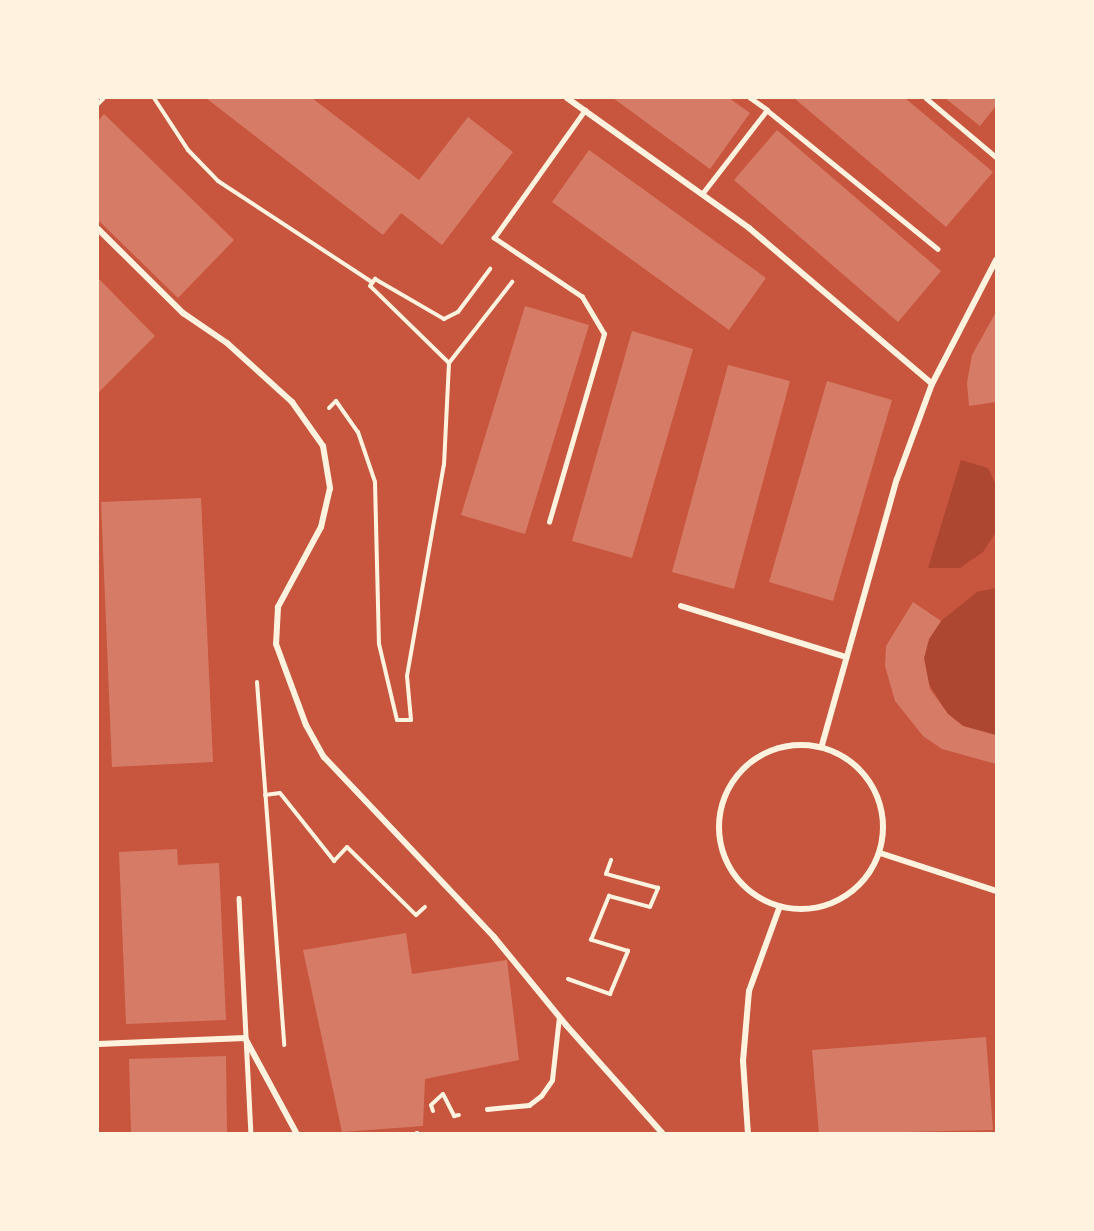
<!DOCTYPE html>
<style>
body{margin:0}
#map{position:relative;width:1094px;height:1231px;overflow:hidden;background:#c8553d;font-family:"Golos Text",sans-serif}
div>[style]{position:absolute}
.green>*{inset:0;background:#ae4732}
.building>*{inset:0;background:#d67c66}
.path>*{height:4px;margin:-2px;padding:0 2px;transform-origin:2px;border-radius:2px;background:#fff3e0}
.service>*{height:4.5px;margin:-2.25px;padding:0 2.25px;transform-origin:2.25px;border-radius:2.25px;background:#fff3e0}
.minor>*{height:6px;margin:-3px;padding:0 3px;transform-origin:3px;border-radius:3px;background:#fff3e0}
.minor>.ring{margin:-3px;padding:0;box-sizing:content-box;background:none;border:6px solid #fff3e0;border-radius:50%}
span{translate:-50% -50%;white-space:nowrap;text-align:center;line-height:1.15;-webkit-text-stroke:5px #fff3e0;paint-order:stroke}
.frame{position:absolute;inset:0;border:99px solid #fff3e0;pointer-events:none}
</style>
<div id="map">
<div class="green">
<div style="clip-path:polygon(961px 460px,988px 468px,996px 485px,996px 532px,983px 552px,960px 568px,928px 568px)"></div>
<div style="clip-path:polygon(996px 588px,996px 735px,988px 735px,963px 726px,948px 714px,925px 678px,924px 658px,929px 639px,941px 621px,977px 592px)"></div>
</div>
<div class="building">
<div style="clip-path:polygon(206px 98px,312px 98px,419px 180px,468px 117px,513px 152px,442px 245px,401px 213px,383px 235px)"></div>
<div style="clip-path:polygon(613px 98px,729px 98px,750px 113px,710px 169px)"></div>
<div style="clip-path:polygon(794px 98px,905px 98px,993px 172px,946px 227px)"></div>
<div style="clip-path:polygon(945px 98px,996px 98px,996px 106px,980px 126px)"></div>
<div style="clip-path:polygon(104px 114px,234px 240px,178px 298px,98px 220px,98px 121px)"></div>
<div style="clip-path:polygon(777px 130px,941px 271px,898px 322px,734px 180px)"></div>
<div style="clip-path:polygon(589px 150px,766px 278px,729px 330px,552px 202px)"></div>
<div style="clip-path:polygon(98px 278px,155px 336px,99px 392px,98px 390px)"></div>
<div style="clip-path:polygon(525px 306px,589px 325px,525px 534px,461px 515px)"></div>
<div style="clip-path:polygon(996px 312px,996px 402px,969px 406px,967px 383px,972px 355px)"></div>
<div style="clip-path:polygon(632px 331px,693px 349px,632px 558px,572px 541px)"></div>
<div style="clip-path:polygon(728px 365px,790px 381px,734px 589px,672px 572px)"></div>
<div style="clip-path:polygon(827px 381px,892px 400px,833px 601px,769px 582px)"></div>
<div style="clip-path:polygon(201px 498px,213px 762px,112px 767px,101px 502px)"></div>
<div style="clip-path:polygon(913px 602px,941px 621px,929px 639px,924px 658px,930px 689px,948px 714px,963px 726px,996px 735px,996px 764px,942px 749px,923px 736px,895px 701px,885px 666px,886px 646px)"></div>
<div style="clip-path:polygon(177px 849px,178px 865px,219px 863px,226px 1020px,126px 1024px,119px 852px)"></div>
<div style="clip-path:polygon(406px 933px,412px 974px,507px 960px,519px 1060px,425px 1079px,423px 1126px,342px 1132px,303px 950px)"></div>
<div style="clip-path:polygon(986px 1037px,993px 1130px,819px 1134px,812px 1050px)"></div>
<div style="clip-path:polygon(226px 1056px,227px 1134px,131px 1134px,129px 1059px)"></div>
</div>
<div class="path">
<div style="left:154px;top:98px;width:62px;rotate:56.8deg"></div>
<div style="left:188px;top:150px;width:43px;rotate:45.9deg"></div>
<div style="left:218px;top:181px;width:184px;rotate:33.3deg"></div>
<div style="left:98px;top:104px;width:8px;rotate:-45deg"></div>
<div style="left:449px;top:363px;width:110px;rotate:-135.7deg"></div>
<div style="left:370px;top:286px;width:9px;rotate:-54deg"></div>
<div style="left:375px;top:279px;width:80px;rotate:30.1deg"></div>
<div style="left:444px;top:319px;width:16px;rotate:-27deg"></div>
<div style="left:458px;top:312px;width:54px;rotate:-53.3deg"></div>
<div style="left:329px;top:408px;width:10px;rotate:-45deg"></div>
<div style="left:336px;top:401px;width:38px;rotate:55deg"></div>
<div style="left:358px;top:432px;width:53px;rotate:71.2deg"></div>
<div style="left:375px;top:482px;width:162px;rotate:88.6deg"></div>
<div style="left:379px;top:644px;width:78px;rotate:76.7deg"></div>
<div style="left:397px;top:720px;width:14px"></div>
<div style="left:411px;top:720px;width:44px;rotate:-95.2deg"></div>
<div style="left:407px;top:676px;width:214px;rotate:-80.1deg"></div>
<div style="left:444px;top:465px;width:102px;rotate:-87.2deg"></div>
<div style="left:449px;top:363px;width:103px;rotate:-52.1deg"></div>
<div style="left:257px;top:682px;width:364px;rotate:85.7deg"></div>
<div style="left:265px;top:795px;width:15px;rotate:-8deg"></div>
<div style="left:280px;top:793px;width:87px;rotate:51.5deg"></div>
<div style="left:334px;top:861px;width:19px;rotate:-47deg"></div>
<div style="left:347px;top:847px;width:97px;rotate:44.6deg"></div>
<div style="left:416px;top:915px;width:12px;rotate:-42deg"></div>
<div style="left:568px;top:979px;width:45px;rotate:19.7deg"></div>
<div style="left:610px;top:994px;width:47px;rotate:-67.3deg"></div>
<div style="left:628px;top:951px;width:39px;rotate:-163deg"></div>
<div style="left:591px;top:940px;width:48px;rotate:-67.8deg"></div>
<div style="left:609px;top:896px;width:42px;rotate:15deg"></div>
<div style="left:650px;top:907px;width:21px;rotate:-67deg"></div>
<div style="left:658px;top:888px;width:54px;rotate:-164.9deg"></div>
<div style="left:606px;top:874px;width:15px;rotate:-70deg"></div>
<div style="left:433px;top:1111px;width:6px;rotate:-108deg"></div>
<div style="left:431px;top:1105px;width:16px;rotate:-43deg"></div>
<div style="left:443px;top:1094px;width:25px;rotate:63deg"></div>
<div style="left:454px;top:1116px;width:5px;rotate:-11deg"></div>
</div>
<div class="service">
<div style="left:926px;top:98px;width:92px;rotate:40.1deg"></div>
<div style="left:767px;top:110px;width:220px;rotate:39.1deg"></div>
<div style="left:702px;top:194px;width:106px;rotate:-52.3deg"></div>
<div style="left:767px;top:110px;width:21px;rotate:-145deg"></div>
<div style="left:549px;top:522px;width:196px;rotate:-73.7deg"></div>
<div style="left:604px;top:334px;width:43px;rotate:-120.7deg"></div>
<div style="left:582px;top:297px;width:106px;rotate:-146.2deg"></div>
<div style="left:494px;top:238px;width:157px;rotate:-54.6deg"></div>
<div style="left:239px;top:898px;width:236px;rotate:87.1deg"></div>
<div style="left:487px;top:1109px;width:42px;rotate:-5.4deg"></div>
<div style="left:529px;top:1105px;width:15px;rotate:-37deg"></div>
<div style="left:541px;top:1096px;width:19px;rotate:-55deg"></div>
<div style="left:552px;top:1080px;width:63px;rotate:-83.7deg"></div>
<div style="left:417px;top:1133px;width:1px;rotate:90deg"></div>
</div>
<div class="minor">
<div style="left:567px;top:98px;width:224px;rotate:35.5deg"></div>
<div style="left:749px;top:228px;width:240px;rotate:40.4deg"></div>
<div style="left:98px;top:229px;width:120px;rotate:44.7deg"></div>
<div style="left:183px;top:313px;width:53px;rotate:34.3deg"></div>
<div style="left:227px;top:343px;width:88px;rotate:42.2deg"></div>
<div style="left:292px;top:402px;width:54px;rotate:54.8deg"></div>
<div style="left:323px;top:446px;width:43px;rotate:80.5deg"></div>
<div style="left:330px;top:488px;width:40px;rotate:103deg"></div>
<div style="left:321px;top:527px;width:91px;rotate:118.3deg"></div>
<div style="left:278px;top:607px;width:37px;rotate:93deg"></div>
<div style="left:276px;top:644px;width:86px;rotate:69.7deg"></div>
<div style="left:306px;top:725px;width:37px;rotate:61deg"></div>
<div style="left:324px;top:757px;width:248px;rotate:46.6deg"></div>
<div style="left:494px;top:937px;width:114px;rotate:50.7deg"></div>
<div style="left:566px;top:1025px;width:146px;rotate:48.3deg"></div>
<div style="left:681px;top:606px;width:173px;rotate:17.2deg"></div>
<div class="ring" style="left:719px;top:745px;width:158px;height:158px"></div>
<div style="left:822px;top:745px;width:276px;rotate:-74.3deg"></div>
<div style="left:897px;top:479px;width:101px;rotate:-69.8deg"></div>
<div style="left:932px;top:384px;width:140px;rotate:-62.7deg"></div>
<div style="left:880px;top:853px;width:122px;rotate:18.1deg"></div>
<div style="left:98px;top:1044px;width:147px;rotate:-2.3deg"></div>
<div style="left:245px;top:1038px;width:109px;rotate:61.6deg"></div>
<div style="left:748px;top:1134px;width:73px;rotate:-93.9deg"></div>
<div style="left:743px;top:1061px;width:70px;rotate:-85.1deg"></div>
<div style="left:749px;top:991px;width:90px;rotate:-70deg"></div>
</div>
<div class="frame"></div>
</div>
